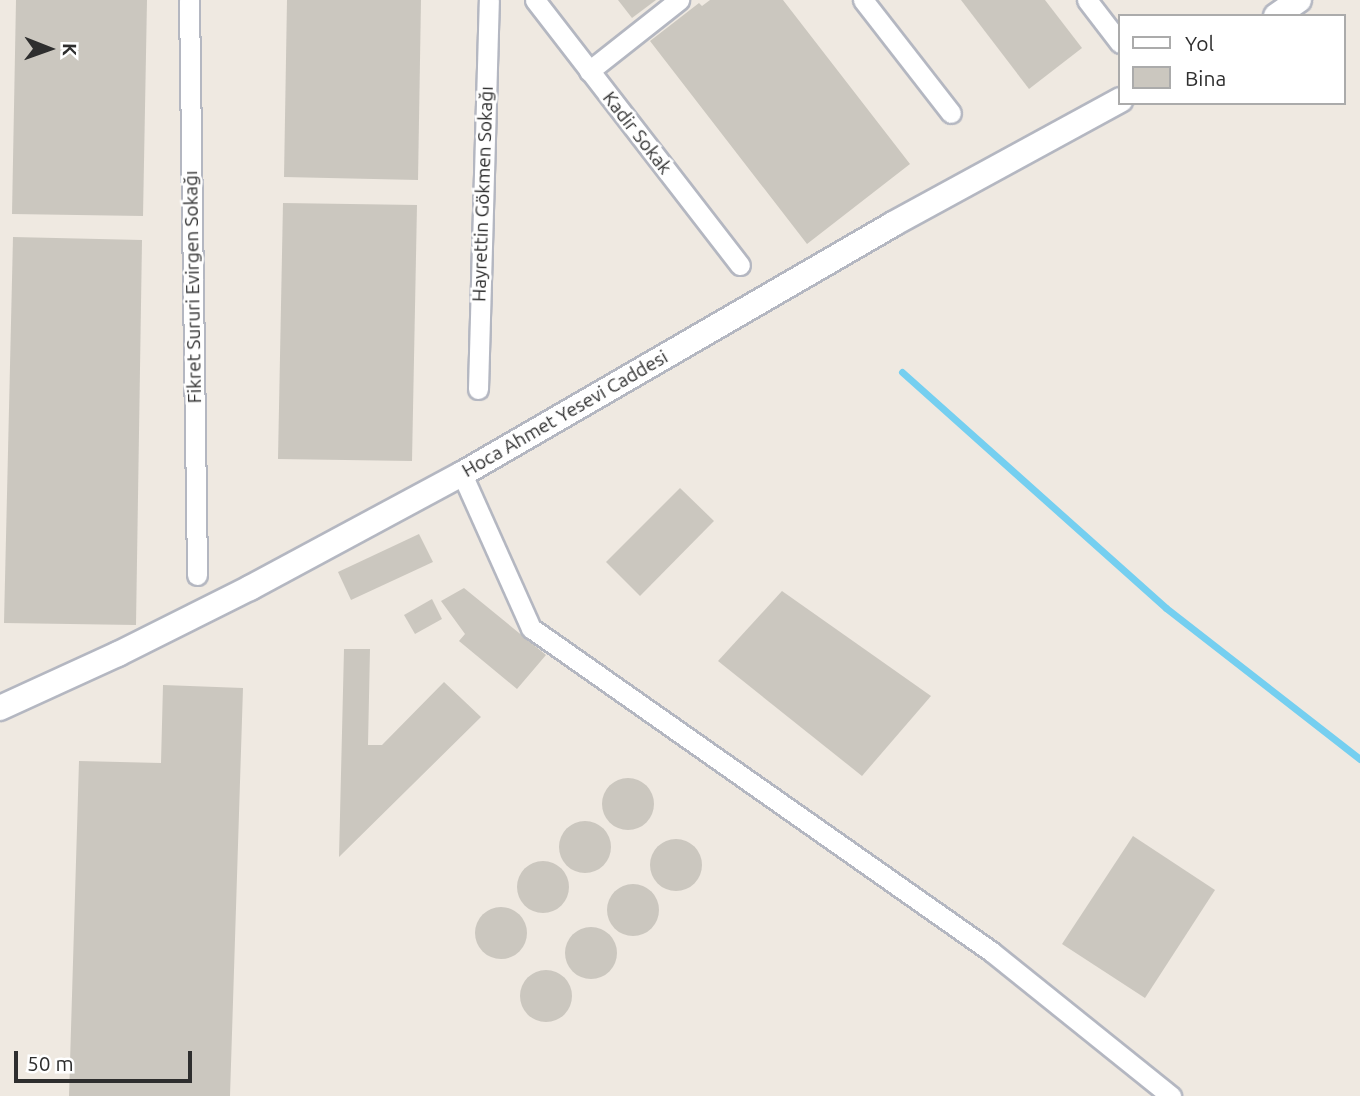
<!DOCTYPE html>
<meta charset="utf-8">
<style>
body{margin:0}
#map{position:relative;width:1360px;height:1096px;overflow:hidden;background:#efe9e1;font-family:Ubuntu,sans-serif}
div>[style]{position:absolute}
.stream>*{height:7px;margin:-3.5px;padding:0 3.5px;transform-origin:3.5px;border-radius:3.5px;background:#75cff0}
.building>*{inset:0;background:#cbc7bf}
.round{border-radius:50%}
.roads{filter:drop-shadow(2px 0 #b4b7c1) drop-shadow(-2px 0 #b4b7c1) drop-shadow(0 2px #b4b7c1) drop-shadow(0 -2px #b4b7c1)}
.minor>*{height:19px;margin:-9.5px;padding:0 9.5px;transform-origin:9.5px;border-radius:9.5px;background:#fff}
.tertiary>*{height:24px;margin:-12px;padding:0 12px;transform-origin:12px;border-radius:12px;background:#fff}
span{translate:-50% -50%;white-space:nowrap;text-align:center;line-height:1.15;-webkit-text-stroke:5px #fff;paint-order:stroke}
.street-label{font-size:19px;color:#2e2e2e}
.legend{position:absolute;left:1118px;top:14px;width:228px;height:91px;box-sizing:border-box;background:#fff;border:2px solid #ababab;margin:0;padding:9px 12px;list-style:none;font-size:21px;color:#2e2e2e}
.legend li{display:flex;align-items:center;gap:14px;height:35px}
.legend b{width:35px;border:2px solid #ababab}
.north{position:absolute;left:14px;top:14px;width:70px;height:70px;-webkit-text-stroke:5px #fff;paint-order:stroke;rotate:91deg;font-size:19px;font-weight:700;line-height:28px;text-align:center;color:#2e2e2e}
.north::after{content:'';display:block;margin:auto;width:24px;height:32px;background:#2e2e2e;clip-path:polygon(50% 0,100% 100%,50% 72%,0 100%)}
.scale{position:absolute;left:14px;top:1051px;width:178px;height:32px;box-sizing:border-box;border:4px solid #2e2e2e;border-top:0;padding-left:9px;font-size:21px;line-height:24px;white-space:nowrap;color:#2e2e2e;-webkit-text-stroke:5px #fff;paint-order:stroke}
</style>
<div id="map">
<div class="stream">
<div style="left:902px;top:372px;width:354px;rotate:41.8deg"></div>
<div style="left:1166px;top:608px;width:246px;rotate:37.9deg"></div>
</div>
<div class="building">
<div style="clip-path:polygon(16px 0,147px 0,143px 216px,12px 214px)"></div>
<div style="clip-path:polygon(287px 0,421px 0,418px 180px,284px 177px)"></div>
<div style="clip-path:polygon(618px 0,656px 0,632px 18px)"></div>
<div style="clip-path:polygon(710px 0,783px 0,910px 164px,807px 244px,650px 41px,699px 3px,702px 6px)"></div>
<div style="clip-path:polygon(961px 0,1045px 0,1082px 48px,1029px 89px)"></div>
<div style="clip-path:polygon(283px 203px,417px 205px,412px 461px,278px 459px)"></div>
<div style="clip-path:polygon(13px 237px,142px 240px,136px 625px,4px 623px)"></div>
<div style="clip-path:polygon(680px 488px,714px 521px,640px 596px,606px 562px)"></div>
<div style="clip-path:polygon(419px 534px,433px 562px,351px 600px,338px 572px)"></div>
<div style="clip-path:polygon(464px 588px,546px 655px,517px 689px,459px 641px,465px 634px,441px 601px)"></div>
<div style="clip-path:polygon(782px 591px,931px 696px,862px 776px,718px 661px)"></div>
<div style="clip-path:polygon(432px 599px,442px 619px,415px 634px,404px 615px)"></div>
<div style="clip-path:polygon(344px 649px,370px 649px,368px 745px,382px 745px,444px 682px,481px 717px,339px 857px)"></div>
<div style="clip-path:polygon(163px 685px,243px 688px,230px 1096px,69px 1096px,79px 761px,161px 763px)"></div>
<div class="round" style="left:602px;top:778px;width:52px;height:52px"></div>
<div class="round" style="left:559px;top:821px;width:52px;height:52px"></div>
<div style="clip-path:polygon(1133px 836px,1215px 890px,1145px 998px,1062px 944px)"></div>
<div class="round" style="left:650px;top:839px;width:52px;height:52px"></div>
<div class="round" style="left:517px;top:861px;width:52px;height:52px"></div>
<div class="round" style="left:607px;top:884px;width:52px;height:52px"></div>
<div class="round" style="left:475px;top:907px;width:52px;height:52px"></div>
<div class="round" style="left:565px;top:927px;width:52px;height:52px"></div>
<div class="round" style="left:520px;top:970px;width:52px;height:52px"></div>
</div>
<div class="roads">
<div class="minor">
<div style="left:189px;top:0;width:575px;rotate:89.2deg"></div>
<div style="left:535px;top:0;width:335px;rotate:52.3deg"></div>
<div style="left:863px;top:0;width:143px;rotate:52.1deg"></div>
<div style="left:1087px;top:0;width:54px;rotate:52.5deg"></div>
<div style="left:589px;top:71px;width:115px;rotate:-38.3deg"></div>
<div style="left:478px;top:389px;width:389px;rotate:-88.4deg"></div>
<div style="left:462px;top:474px;width:169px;rotate:65.9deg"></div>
<div style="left:531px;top:628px;width:563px;rotate:35.1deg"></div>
<div style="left:992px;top:952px;width:230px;rotate:38.8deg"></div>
</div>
<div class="tertiary">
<div style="left:1276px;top:16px;width:28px;rotate:-35deg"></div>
<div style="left:0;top:708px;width:130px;rotate:-24.6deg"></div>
<div style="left:118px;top:654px;width:148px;rotate:-26.6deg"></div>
<div style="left:250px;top:588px;width:241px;rotate:-28.3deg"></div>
<div style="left:462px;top:474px;width:498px;rotate:-30.1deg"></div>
<div style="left:893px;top:224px;width:259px;rotate:-28.6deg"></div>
</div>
</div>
<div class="street-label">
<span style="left:637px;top:133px;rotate:52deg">Kadir Sokak</span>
<span style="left:483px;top:194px;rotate:-88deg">Hayrettin Gökmen Sokağı</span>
<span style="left:193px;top:287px;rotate:-91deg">Fikret Sururi Evirgen Sokağı</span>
<span style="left:565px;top:414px;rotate:-30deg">Hoca Ahmet Yesevi Caddesi</span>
</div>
<ul class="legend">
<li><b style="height:9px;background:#fff"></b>Yol</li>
<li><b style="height:19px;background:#cbc7bf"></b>Bina</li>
</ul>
<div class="north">K</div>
<div class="scale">50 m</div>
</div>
